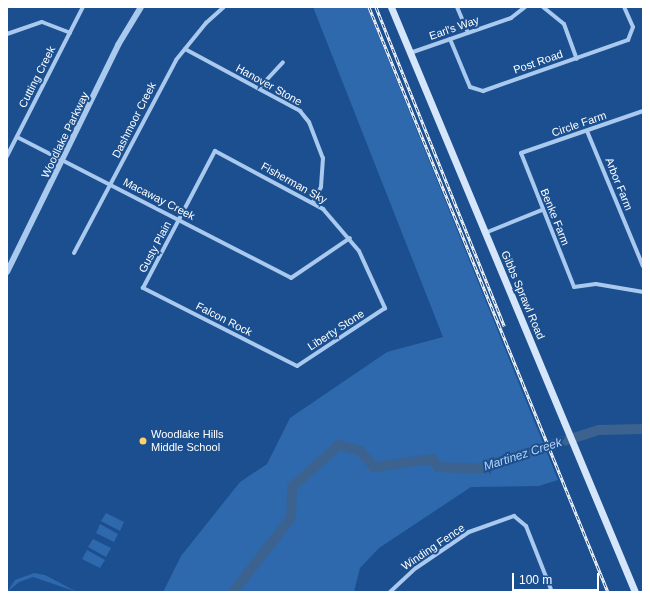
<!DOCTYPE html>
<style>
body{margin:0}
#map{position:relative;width:650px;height:599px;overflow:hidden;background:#1b4f8f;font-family:Helvetica,sans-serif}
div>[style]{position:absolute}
.green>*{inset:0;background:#2e69ad}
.river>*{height:10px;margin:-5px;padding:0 5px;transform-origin:5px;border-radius:5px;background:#3c6290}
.minor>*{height:4px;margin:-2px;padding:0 2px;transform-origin:2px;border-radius:2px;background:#a9c9ee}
.tertiary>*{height:6px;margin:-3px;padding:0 3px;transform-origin:3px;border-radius:3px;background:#a9c9ee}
.secondary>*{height:7px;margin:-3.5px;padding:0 3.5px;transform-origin:3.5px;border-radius:3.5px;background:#d6e6fa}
.rail>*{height:3px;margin-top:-1.5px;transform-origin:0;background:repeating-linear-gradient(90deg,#1b4f8f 0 4.5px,#fff 0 9px);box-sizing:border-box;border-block:1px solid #fff}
.dots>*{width:11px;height:11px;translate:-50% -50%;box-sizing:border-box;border:2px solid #1b4f8f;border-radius:50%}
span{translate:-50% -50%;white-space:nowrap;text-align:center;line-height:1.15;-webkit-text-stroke:4px #1b4f8f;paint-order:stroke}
.street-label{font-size:11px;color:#fff}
.poi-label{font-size:11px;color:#fff}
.left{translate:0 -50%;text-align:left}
.water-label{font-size:12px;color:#b5d3f5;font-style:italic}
.frame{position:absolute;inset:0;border:8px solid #fff;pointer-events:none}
.scale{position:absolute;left:512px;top:573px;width:87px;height:18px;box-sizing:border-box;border:2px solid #fff;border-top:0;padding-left:5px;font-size:12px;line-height:14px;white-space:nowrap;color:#fff;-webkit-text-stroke:3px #1b4f8f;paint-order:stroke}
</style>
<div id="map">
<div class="green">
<div style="clip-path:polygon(313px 7px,367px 7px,558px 480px,539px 486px,471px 487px,379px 548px,360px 568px,354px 592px,163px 592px,181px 556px,240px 482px,267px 464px,290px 418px,387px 352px,443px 337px)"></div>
<div style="clip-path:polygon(106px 513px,124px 522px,120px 531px,101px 521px)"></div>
<div style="clip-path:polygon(100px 524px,118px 534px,114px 542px,96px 533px)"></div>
<div style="clip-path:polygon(93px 539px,111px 548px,106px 557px,88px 547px)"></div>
<div style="clip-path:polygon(87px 550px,105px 560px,100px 568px,82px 559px)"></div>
<div style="clip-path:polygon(34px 573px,45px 575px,77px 592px,33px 577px,19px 582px,7px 592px,15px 580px)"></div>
</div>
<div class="river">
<div style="left:233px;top:592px;width:94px;rotate:-51.9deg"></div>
<div style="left:291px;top:518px;width:31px;rotate:-88deg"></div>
<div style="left:292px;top:487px;width:63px;rotate:-41.8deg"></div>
<div style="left:339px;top:445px;width:22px;rotate:16deg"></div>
<div style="left:360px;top:451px;width:21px;rotate:49deg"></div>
<div style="left:374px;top:467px;width:59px;rotate:-7.9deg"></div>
<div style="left:432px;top:459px;width:10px;rotate:53deg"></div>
<div style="left:438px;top:467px;width:48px;rotate:2.4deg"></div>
<div style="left:486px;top:469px;width:7px;rotate:-45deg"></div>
<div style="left:491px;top:464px;width:113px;rotate:-17.5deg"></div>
<div style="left:599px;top:430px;width:44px;rotate:-1.3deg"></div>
</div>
<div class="minor">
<div style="left:457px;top:7px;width:28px;rotate:67deg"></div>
<div style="left:543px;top:7px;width:27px;rotate:39deg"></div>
<div style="left:564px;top:24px;width:37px;rotate:70deg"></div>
<div style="left:7px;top:34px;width:37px;rotate:-19deg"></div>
<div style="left:42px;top:22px;width:30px;rotate:21deg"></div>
<div style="left:450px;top:39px;width:52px;rotate:67.4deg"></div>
<div style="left:470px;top:87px;width:14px;rotate:17deg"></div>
<div style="left:483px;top:91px;width:154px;rotate:-19.4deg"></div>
<div style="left:628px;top:40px;width:14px;rotate:-69deg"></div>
<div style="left:633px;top:27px;width:22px;rotate:-114deg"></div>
<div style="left:185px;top:49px;width:131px;rotate:28.3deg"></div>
<div style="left:300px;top:111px;width:14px;rotate:51deg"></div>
<div style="left:309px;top:122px;width:39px;rotate:69deg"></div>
<div style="left:323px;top:158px;width:29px;rotate:94deg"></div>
<div style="left:321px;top:187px;width:17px;rotate:118deg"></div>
<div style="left:410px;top:53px;width:107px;rotate:-19.1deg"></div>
<div style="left:511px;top:18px;width:18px;rotate:-38deg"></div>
<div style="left:259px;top:88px;width:35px;rotate:-47deg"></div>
<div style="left:643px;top:111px;width:129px;rotate:161deg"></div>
<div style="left:521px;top:153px;width:144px;rotate:68.4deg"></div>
<div style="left:574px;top:287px;width:22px;rotate:-8deg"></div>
<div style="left:596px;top:284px;width:48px;rotate:9.7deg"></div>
<div style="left:587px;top:131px;width:146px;rotate:67.5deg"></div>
<div style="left:17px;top:137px;width:308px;rotate:27.2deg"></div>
<div style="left:291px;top:278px;width:71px;rotate:-34.1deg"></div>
<div style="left:215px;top:151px;width:123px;rotate:28.2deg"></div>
<div style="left:323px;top:209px;width:55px;rotate:49.4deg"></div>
<div style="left:359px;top:251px;width:63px;rotate:65.5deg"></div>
<div style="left:385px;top:308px;width:105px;rotate:146.6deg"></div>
<div style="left:297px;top:366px;width:173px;rotate:-153.1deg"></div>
<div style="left:143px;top:288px;width:155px;rotate:-62.3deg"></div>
<div style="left:7px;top:156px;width:167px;rotate:-63deg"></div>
<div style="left:485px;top:233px;width:61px;rotate:-22deg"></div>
<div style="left:74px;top:253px;width:218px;rotate:-62.1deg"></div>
<div style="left:176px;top:60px;width:48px;rotate:-51deg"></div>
<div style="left:206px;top:23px;width:24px;rotate:-42deg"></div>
<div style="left:390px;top:592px;width:35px;rotate:-43deg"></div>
<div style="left:416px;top:568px;width:64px;rotate:-34.2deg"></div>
<div style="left:469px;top:532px;width:48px;rotate:-19.6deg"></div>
<div style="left:514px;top:516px;width:16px;rotate:40deg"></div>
<div style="left:526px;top:526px;width:71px;rotate:68.5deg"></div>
</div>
<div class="tertiary">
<div style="left:7px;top:272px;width:253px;rotate:-63.9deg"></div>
<div style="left:118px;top:45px;width:44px;rotate:-58.8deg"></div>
</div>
<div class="secondary">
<div style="left:391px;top:7px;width:634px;rotate:67.36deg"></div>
</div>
<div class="rail">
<div style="left:369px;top:7px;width:632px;rotate:67.78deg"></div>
<div style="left:376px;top:7px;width:344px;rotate:68.1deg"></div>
</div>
<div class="dots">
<div style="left:143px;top:441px;background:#ffd166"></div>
</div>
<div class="street-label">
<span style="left:454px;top:28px;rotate:-19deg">Earl's Way</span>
<span style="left:538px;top:62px;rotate:-19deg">Post Road</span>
<span style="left:37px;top:77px;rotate:-63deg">Cutting Creek</span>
<span style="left:269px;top:85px;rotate:29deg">Hanover Stone</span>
<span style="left:134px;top:120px;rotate:-63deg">Dashmoor Creek</span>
<span style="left:579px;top:124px;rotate:-19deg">Circle Farm</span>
<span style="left:65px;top:135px;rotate:-64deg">Woodlake Parkway</span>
<span style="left:294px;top:183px;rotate:29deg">Fisherman Sky</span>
<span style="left:619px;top:184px;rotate:68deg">Arbor Farm</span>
<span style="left:159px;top:199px;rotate:27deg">Macaway Creek</span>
<span style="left:555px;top:217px;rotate:68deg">Benke Farm</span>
<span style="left:155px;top:247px;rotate:-62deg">Gusty Plain</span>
<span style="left:523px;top:295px;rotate:67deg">Gibbs Sprawl Road</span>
<span style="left:224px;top:319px;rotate:27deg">Falcon Rock</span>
<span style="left:336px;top:330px;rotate:-33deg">Liberty Stone</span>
<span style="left:433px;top:547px;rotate:-34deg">Winding Fence</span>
</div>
<div class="poi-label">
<span class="left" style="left:151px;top:441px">Woodlake Hills<br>Middle School</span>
</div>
<div class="water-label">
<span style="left:523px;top:455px;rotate:-18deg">Martinez Creek</span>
</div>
<div class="frame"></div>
<div class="scale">100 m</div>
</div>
